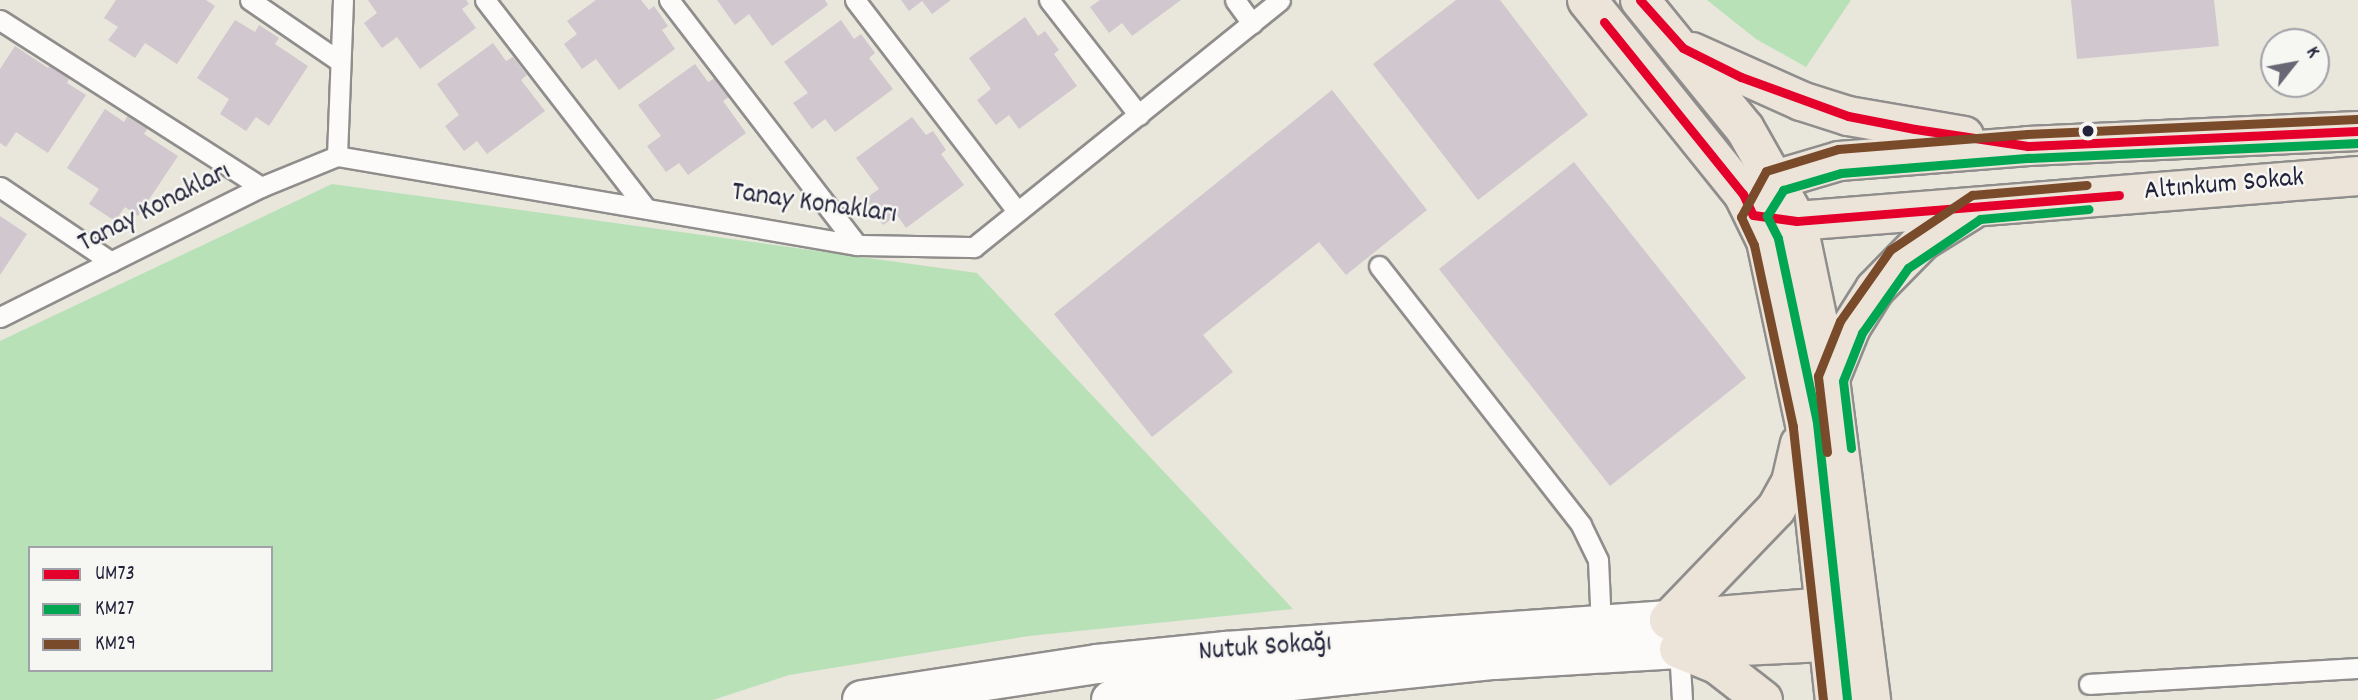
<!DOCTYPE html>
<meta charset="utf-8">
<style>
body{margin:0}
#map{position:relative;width:2358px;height:700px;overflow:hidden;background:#e9e6db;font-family:Dekko,sans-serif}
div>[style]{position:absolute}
.green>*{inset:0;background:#b8e1b8}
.building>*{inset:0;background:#d1c7ce}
.roads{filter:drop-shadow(2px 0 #8f8e8c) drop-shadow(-2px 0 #8f8e8c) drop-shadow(0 2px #8f8e8c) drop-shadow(0 -2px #8f8e8c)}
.service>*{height:19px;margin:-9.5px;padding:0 9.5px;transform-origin:9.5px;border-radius:9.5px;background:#fcfbfa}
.minor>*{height:38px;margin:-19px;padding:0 19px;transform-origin:19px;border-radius:19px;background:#fcfbfa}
.primary>*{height:38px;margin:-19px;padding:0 19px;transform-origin:19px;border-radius:19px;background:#ece3d9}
.bus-1>*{height:9px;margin:-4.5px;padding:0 4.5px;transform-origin:4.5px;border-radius:4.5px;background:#e4002b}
.bus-2>*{height:9px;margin:-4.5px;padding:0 4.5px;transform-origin:4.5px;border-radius:4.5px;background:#00a651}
.bus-3>*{height:9px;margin:-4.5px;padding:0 4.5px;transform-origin:4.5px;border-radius:4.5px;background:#7a4b2a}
.dots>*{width:19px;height:19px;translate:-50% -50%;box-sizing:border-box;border:4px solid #f6f6f2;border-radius:50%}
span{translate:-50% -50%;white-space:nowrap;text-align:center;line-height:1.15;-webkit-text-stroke:5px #f6f6f2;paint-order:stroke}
.street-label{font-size:28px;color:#22223b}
.legend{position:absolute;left:28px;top:546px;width:245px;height:126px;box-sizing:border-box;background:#f6f6f2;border:2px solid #a1a1a9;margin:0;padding:9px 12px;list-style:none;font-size:21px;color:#22223b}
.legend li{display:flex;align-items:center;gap:14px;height:35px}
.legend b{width:35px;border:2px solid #a1a1a9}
.north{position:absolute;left:2260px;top:28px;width:70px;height:70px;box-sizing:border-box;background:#f6f6f2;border:2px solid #a1a1a9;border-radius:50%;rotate:59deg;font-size:19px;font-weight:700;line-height:28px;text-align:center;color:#22223b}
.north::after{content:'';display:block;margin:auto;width:24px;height:32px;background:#686773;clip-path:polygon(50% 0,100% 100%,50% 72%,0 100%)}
</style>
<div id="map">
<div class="green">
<div style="clip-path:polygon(1707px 0,1851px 0,1806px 67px,1756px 39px)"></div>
<div style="clip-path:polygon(evenodd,332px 184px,977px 273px,1293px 609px,1029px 636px,789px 675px,713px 700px,0 700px,0 341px,332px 184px,30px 548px,271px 548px,271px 670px,30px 670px,30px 548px)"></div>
</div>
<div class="building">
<div style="clip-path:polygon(116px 0,206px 0,215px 6px,177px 64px,145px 43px,135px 58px,108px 40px,118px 27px,104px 18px)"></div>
<div style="clip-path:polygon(368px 0,466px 0,469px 4px,462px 9px,476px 28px,420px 69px,397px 37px,382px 48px,364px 23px,377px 13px)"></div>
<div style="clip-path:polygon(596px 0,641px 0,649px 10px,654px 6px,668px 26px,662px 30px,675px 49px,619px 90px,596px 59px,582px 69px,564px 44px,577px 34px,567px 21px)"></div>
<div style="clip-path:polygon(717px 0,825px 0,828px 5px,772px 46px,749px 14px,735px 25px)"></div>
<div style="clip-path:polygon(901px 0,951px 0,932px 14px,922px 1px,909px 11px)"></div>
<div style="clip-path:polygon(1100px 0,1181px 0,1132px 36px,1122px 23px,1109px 33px,1090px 7px)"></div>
<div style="clip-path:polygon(1456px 0,1500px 0,1588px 115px,1478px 200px,1373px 64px)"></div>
<div style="clip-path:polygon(2071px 0,2214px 0,2219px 46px,2077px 59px)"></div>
<div style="clip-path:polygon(1025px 17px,1038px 36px,1045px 31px,1059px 50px,1054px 54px,1077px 86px,1019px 129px,1009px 115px,996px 125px,977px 100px,991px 89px,969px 58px)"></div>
<div style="clip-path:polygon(235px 20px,255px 32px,259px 25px,279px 38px,275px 44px,308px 66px,269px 126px,256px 117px,246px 131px,220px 114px,229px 99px,197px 78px)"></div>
<div style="clip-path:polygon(841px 20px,854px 39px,861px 34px,875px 53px,869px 58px,893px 89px,835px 132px,825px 119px,812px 129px,793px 103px,808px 93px,784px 62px)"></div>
<div style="clip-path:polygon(493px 43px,506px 61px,513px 57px,527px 75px,521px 80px,545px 111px,487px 154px,477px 141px,464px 151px,445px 126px,459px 115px,437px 84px)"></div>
<div style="clip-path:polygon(15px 46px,48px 68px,52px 62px,71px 75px,67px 83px,86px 95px,48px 153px,16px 132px,6px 147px,0 143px,0 69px)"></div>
<div style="clip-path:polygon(695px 64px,708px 82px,715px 78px,729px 97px,723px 101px,746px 133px,688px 175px,679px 163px,666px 172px,647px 146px,661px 136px,638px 105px)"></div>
<div style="clip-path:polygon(1332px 90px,1427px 210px,1346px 275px,1319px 242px,1203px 335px,1233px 372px,1152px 437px,1054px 314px)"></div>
<div style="clip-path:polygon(105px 109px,124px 122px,128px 115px,148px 128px,144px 134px,178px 156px,138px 216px,125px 207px,115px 221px,89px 204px,99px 189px,67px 168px)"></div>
<div style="clip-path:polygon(912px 117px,926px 135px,933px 131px,946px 150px,941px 154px,964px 185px,906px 228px,897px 215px,883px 225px,865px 199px,879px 189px,856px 158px)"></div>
<div style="clip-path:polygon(1574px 162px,1746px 378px,1610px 486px,1439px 269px)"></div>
<div style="clip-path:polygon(0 216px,27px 234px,0 275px)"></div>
</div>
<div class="roads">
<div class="service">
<div style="left:250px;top:0;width:108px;rotate:34.4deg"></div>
<div style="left:485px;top:0;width:263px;rotate:52.3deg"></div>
<div style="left:669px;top:0;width:309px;rotate:52.5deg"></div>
<div style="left:855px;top:0;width:266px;rotate:52.5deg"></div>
<div style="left:1049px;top:0;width:146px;rotate:52deg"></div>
<div style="left:1235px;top:0;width:29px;rotate:54deg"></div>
<div style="left:0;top:20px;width:310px;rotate:32.6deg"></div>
<div style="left:337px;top:156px;width:156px;rotate:-87.8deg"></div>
<div style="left:0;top:187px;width:134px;rotate:34deg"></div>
<div style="left:1379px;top:266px;width:328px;rotate:52deg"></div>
<div style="left:1581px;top:525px;width:39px;rotate:64deg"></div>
<div style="left:1598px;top:560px;width:65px;rotate:87.4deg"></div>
<div style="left:0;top:317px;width:292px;rotate:-26.5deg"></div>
<div style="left:261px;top:187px;width:82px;rotate:-22.2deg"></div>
<div style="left:337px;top:156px;width:528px;rotate:9.71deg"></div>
<div style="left:857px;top:245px;width:117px;rotate:1deg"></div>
<div style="left:974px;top:247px;width:393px;rotate:-38.9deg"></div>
<div style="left:1679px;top:649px;width:51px;rotate:86.6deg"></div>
<div style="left:2089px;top:684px;width:269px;rotate:-3.4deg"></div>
</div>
<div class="minor">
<div style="left:862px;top:700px;width:238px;rotate:-8.7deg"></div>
<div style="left:1097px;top:664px;width:130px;rotate:-5.8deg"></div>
<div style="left:1226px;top:651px;width:444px;rotate:-4deg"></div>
<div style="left:1111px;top:700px;width:385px;rotate:-6deg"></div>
<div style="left:1494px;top:660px;width:185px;rotate:-3.4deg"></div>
</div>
<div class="primary">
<div style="left:1587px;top:0;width:249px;rotate:51.2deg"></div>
<div style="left:1743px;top:194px;width:52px;rotate:63.9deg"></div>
<div style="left:1766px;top:241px;width:188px;rotate:78deg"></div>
<div style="left:1805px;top:425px;width:277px;rotate:83.8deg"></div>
<div style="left:1640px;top:0;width:166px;rotate:50.9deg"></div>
<div style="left:1745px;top:129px;width:106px;rotate:60.5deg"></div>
<div style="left:1797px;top:221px;width:161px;rotate:78.2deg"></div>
<div style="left:1830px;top:379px;width:324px;rotate:82.7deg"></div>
<div style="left:1692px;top:52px;width:120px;rotate:24.2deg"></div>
<div style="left:1801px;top:101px;width:49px;rotate:17.7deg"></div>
<div style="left:1848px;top:116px;width:118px;rotate:9.8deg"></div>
<div style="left:1762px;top:201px;width:25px;rotate:-58deg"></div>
<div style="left:1775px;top:180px;width:67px;rotate:-16.5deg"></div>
<div style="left:1839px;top:161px;width:190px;rotate:-4.5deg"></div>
<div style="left:2028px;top:146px;width:330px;rotate:-2.6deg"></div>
<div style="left:1772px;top:218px;width:25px;rotate:7deg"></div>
<div style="left:1797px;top:221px;width:563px;rotate:-4.59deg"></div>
<div style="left:1830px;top:379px;width:56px;rotate:-68deg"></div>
<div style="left:1851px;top:327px;width:45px;rotate:-57.7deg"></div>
<div style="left:1875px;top:289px;width:67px;rotate:-45.6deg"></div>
<div style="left:1922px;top:241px;width:57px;rotate:-32deg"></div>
<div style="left:1669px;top:620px;width:154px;rotate:-46.1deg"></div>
<div style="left:1776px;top:509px;width:31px;rotate:-61deg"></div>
<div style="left:1791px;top:482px;width:39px;rotate:-77deg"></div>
<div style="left:1669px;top:620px;width:158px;rotate:-4.7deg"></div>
<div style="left:1826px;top:607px;width:26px;rotate:25deg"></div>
<div style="left:1679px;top:649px;width:151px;rotate:-2.7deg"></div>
<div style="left:1830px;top:642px;width:24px;rotate:-30deg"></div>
<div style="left:1684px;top:651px;width:37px;rotate:22deg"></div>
<div style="left:1718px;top:665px;width:57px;rotate:37.9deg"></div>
</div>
</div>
<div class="bus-1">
<div style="left:1640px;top:0;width:64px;rotate:48.1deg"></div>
<div style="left:1683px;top:48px;width:65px;rotate:26.6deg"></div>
<div style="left:1741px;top:77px;width:114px;rotate:20deg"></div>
<div style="left:1848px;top:116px;width:68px;rotate:11deg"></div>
<div style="left:1915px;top:129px;width:114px;rotate:8.6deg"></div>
<div style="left:2028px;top:146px;width:330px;rotate:-2.6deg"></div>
<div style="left:1604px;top:22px;width:221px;rotate:51.1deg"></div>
<div style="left:1743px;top:194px;width:23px;rotate:65deg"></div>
<div style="left:1753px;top:215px;width:44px;rotate:7.8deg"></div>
<div style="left:1797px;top:221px;width:323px;rotate:-4.6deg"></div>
</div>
<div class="bus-2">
<div style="left:1851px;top:448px;width:67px;rotate:-96.8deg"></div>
<div style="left:1843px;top:381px;width:52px;rotate:-68.4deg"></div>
<div style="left:1862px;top:333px;width:80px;rotate:-54.7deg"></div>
<div style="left:1908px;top:268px;width:87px;rotate:-34.2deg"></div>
<div style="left:1980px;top:219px;width:109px;rotate:-5.2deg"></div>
<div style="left:1847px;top:699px;width:279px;rotate:-96.2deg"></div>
<div style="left:1817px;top:422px;width:188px;rotate:-102deg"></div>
<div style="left:1778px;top:238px;width:25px;rotate:-117deg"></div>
<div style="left:1767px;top:216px;width:31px;rotate:-58deg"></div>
<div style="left:1783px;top:190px;width:60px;rotate:-16.3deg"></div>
<div style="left:1841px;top:173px;width:189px;rotate:-4.6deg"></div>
<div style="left:2029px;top:158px;width:329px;rotate:-2.6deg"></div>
</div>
<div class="bus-3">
<div style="left:1827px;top:452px;width:77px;rotate:-96.8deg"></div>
<div style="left:1818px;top:376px;width:59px;rotate:-68.2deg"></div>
<div style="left:1840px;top:321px;width:87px;rotate:-54.8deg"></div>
<div style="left:1890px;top:250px;width:99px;rotate:-33.9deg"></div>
<div style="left:1972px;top:195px;width:115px;rotate:-5deg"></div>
<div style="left:1823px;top:700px;width:275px;rotate:-96.3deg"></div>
<div style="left:1793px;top:427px;width:186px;rotate:-102.1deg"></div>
<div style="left:1754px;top:245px;width:31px;rotate:-115deg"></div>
<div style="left:1741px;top:217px;width:52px;rotate:-61.5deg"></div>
<div style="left:1766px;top:171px;width:75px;rotate:-17deg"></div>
<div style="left:1838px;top:149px;width:190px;rotate:-4.5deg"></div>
<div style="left:2027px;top:134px;width:330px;rotate:-2.6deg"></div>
</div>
<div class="dots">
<div style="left:2088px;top:131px;background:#22223b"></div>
</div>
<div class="street-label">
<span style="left:2224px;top:186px;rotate:-5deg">Altınkum Sokak</span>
<span style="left:814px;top:205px;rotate:8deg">Tanay Konakları</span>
<span style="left:155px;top:209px;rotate:-27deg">Tanay Konakları</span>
<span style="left:1265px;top:649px;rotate:-4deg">Nutuk Sokağı</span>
</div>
<ul class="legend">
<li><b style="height:9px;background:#e4002b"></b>UM73</li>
<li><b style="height:9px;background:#00a651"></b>KM27</li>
<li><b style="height:9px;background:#7a4b2a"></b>KM29</li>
</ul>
<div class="north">K</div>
</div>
